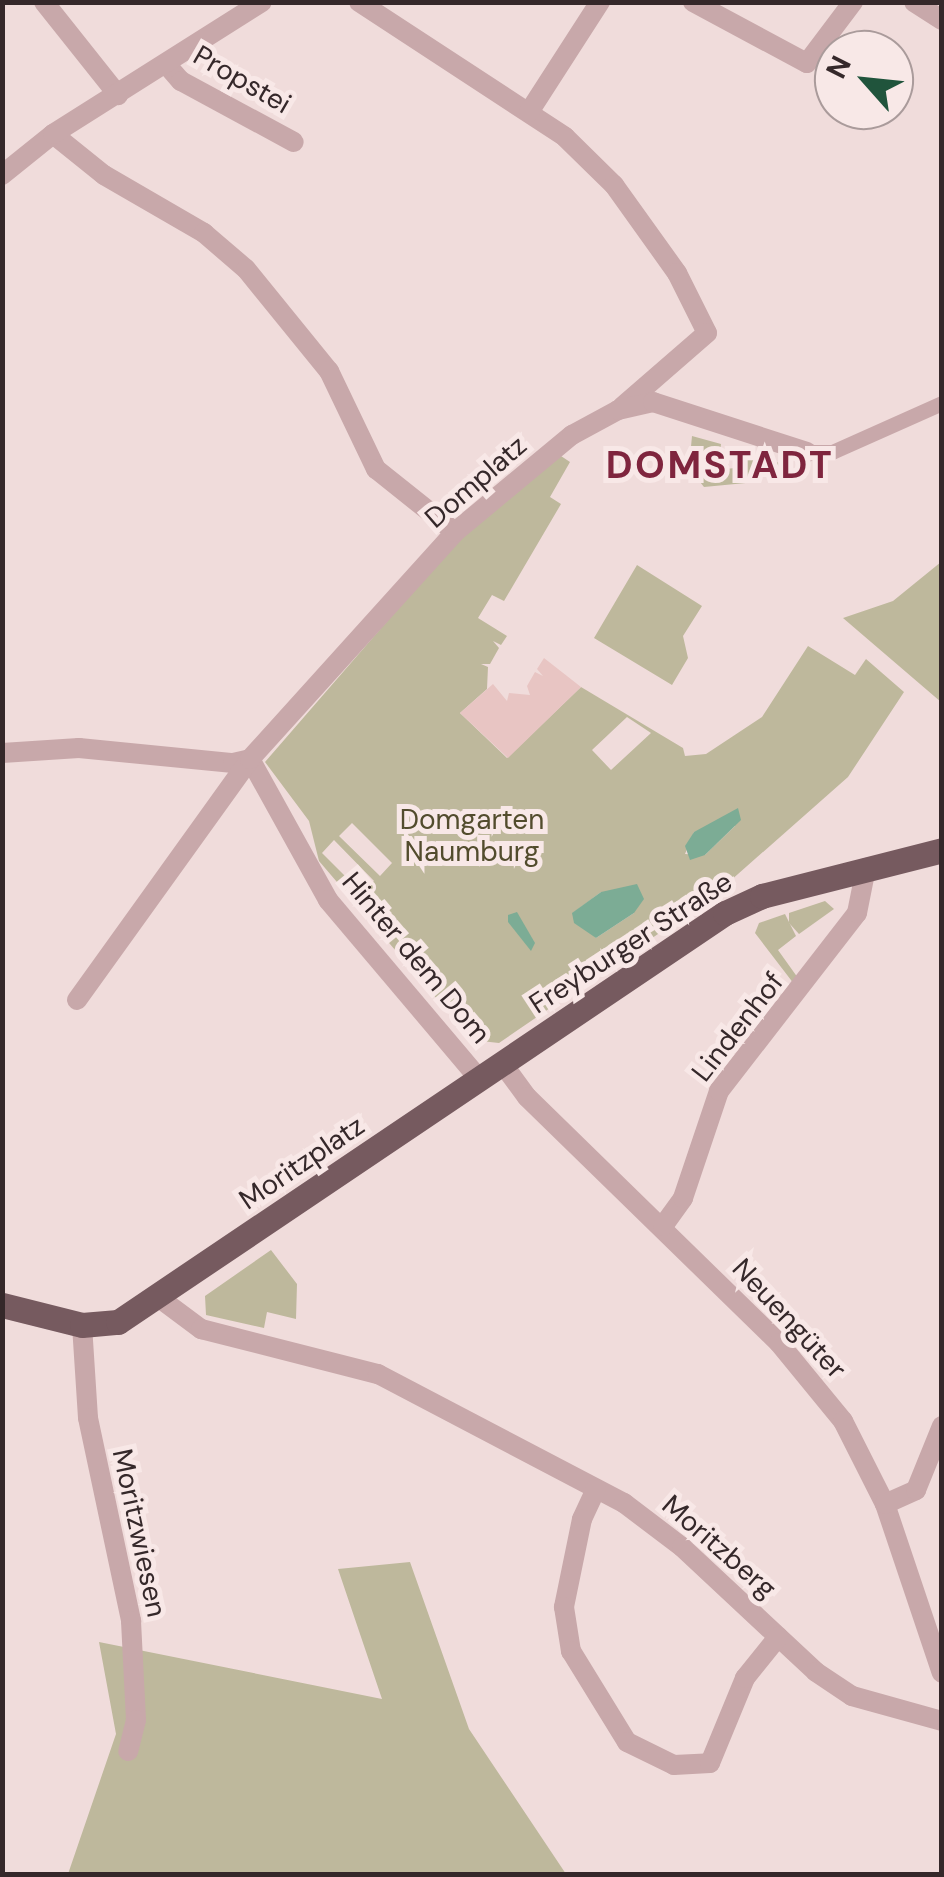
<!DOCTYPE html>
<meta charset="utf-8">
<style>
body{margin:0}
#map{position:relative;width:944px;height:1877px;overflow:hidden;background:#f0dcdb;font-family:"DM Sans",sans-serif}
div>[style]{position:absolute}
.green>*{inset:0;background:#beb89c}
.plaza>*{inset:0;background:#e8c5c3}
.water>*{inset:0;background:#7cac95}
.pedestrian>*{height:15px;margin:-7.5px;padding:0 7.5px;transform-origin:7.5px;border-radius:7.5px;background:#c8a8aa}
.minor>*{height:20px;margin:-10px;padding:0 10px;transform-origin:10px;border-radius:10px;background:#c8a8aa}
.primary>*{height:25px;margin:-12.5px;padding:0 12.5px;transform-origin:12.5px;border-radius:12.5px;background:#765a5f}
span{translate:-50% -50%;white-space:nowrap;text-align:center;line-height:1.15;-webkit-text-stroke:10px #f8e8e7;paint-order:stroke}
.street-label{font-size:28px;color:#35282a}
.park-label{font-size:28px;color:#524c2d}
.district-label{font-size:38px;color:#7f253e;font-weight:700;letter-spacing:2.5px}
.frame{position:absolute;inset:0;border:5px solid #35282a;pointer-events:none}
.north{position:absolute;left:814px;top:30px;width:100px;height:100px;box-sizing:border-box;background:#f8e8e7;border:2px solid #aa9b9b;border-radius:50%;rotate:297deg;font-size:28px;font-weight:700;line-height:40px;text-align:center;color:#35282a}
.north::after{content:'';display:block;margin:auto;width:35px;height:45px;background:#20543c;clip-path:polygon(50% 0,100% 100%,50% 72%,0 100%)}
</style>
<div id="map">
<div class="green">
<div style="clip-path:polygon(692px 436px,721px 444px,719px 462px,726px 469px,743px 467px,749px 453px,782px 464px,756px 482px,704px 487px,689px 468px)"></div>
<div style="clip-path:polygon(evenodd,561px 456px,570px 462px,550px 497px,561px 504px,504px 601px,492px 595px,478px 618px,507px 636px,501px 645px,493px 641px,499px 648px,490px 664px,481px 664px,488px 667px,487px 689px,460px 713px,507px 758px,581px 687px,683px 748px,685px 756px,706px 754px,762px 717px,808px 646px,855px 675px,866px 659px,904px 692px,848px 777px,712px 897px,499px 1043px,472px 1040px,319px 861px,309px 821px,265px 762px,461px 536px,561px 456px,627px 717px,651px 733px,611px 770px,592px 750px,627px 717px,561px 456px,352px 823px,392px 863px,380px 876px,339px 836px,352px 823px,561px 456px,735px 826px,705px 855px,685px 854px,694px 832px,735px 826px,561px 456px,334px 840px,374px 881px,362px 893px,322px 853px,334px 840px,561px 456px,601px 892px,634px 913px,596px 938px,573px 913px,601px 892px)"></div>
<div style="clip-path:polygon(941px 562px,941px 702px,843px 618px,893px 601px)"></div>
<div style="clip-path:polygon(637px 565px,702px 606px,683px 636px,688px 658px,672px 685px,594px 638px)"></div>
<div style="clip-path:polygon(825px 901px,834px 909px,799px 934px,789px 923px,789px 913px)"></div>
<div style="clip-path:polygon(785px 914px,796px 936px,778px 950px,798px 978px,794px 984px,755px 933px,759px 923px)"></div>
<div style="clip-path:polygon(271px 1250px,297px 1284px,296px 1319px,267px 1312px,264px 1328px,206px 1315px,205px 1296px)"></div>
<div style="clip-path:polygon(410px 1562px,469px 1729px,566px 1874px,68px 1874px,116px 1734px,99px 1642px,382px 1699px,338px 1569px)"></div>
</div>
<div class="plaza">
<div style="clip-path:polygon(544px 658px,581px 687px,508px 758px,460px 713px,493px 684px,507px 701px,509px 693px,530px 695px,527px 686px,535px 672px,543px 676px,537px 669px)"></div>
</div>
<div class="water">
<div style="clip-path:polygon(738px 808px,741px 820px,705px 855px,690px 860px,685px 846px,694px 832px)"></div>
<div style="clip-path:polygon(637px 884px,644px 899px,634px 913px,596px 938px,574px 923px,572px 913px,601px 892px)"></div>
<div style="clip-path:polygon(517px 912px,535px 943px,531px 951px,508px 922px,508px 915px)"></div>
</div>
<div class="pedestrian">
<div style="left:807px;top:452px;width:25px"></div>
<div style="left:832px;top:452px;width:120px;rotate:-24deg"></div>
</div>
<div class="minor">
<div style="left:44px;top:2px;width:119px;rotate:51.5deg"></div>
<div style="left:359px;top:2px;width:246px;rotate:33.2deg"></div>
<div style="left:565px;top:137px;width:69px;rotate:44.4deg"></div>
<div style="left:614px;top:185px;width:108px;rotate:54.4deg"></div>
<div style="left:677px;top:273px;width:67px;rotate:63.4deg"></div>
<div style="left:707px;top:333px;width:113px;rotate:139deg"></div>
<div style="left:693px;top:2px;width:129px;rotate:28.2deg"></div>
<div style="left:807px;top:63px;width:76px;rotate:-53deg"></div>
<div style="left:914px;top:2px;width:33px;rotate:33deg"></div>
<div style="left:166px;top:64px;width:23px;rotate:49deg"></div>
<div style="left:181px;top:81px;width:128px;rotate:28.4deg"></div>
<div style="left:529px;top:112px;width:131px;rotate:-57.2deg"></div>
<div style="left:53px;top:134px;width:65px;rotate:38.8deg"></div>
<div style="left:104px;top:175px;width:116px;rotate:30.1deg"></div>
<div style="left:204px;top:233px;width:55px;rotate:40.6deg"></div>
<div style="left:246px;top:269px;width:132px;rotate:50.9deg"></div>
<div style="left:329px;top:371px;width:109px;rotate:64.4deg"></div>
<div style="left:376px;top:469px;width:101px;rotate:38.6deg"></div>
<div style="left:2px;top:175px;width:65px;rotate:-38.8deg"></div>
<div style="left:53px;top:134px;width:247px;rotate:-32.3deg"></div>
<div style="left:2px;top:753px;width:77px;rotate:-3.7deg"></div>
<div style="left:79px;top:748px;width:155px;rotate:5.6deg"></div>
<div style="left:233px;top:763px;width:17px;rotate:-13deg"></div>
<div style="left:250px;top:759px;width:161px;rotate:61deg"></div>
<div style="left:328px;top:900px;width:234px;rotate:49.8deg"></div>
<div style="left:77px;top:1000px;width:297px;rotate:-54.3deg"></div>
<div style="left:250px;top:759px;width:306px;rotate:-47.9deg"></div>
<div style="left:455px;top:532px;width:152px;rotate:-39.7deg"></div>
<div style="left:572px;top:435px;width:52px;rotate:-28.5deg"></div>
<div style="left:618px;top:410px;width:36px;rotate:-13deg"></div>
<div style="left:653px;top:402px;width:162px;rotate:18deg"></div>
<div style="left:502px;top:1063px;width:42px;rotate:53.7deg"></div>
<div style="left:527px;top:1097px;width:352px;rotate:44.3deg"></div>
<div style="left:779px;top:1343px;width:101px;rotate:50.6deg"></div>
<div style="left:843px;top:1421px;width:93px;rotate:63.2deg"></div>
<div style="left:885px;top:1504px;width:178px;rotate:71.4deg"></div>
<div style="left:663px;top:1226px;width:34px;rotate:-54deg"></div>
<div style="left:683px;top:1198px;width:113px;rotate:-71.4deg"></div>
<div style="left:719px;top:1091px;width:225px;rotate:-52.2deg"></div>
<div style="left:857px;top:913px;width:46px;rotate:-78.7deg"></div>
<div style="left:158px;top:1297px;width:54px;rotate:36.7deg"></div>
<div style="left:201px;top:1329px;width:183px;rotate:14.3deg"></div>
<div style="left:378px;top:1374px;width:278px;rotate:27.7deg"></div>
<div style="left:624px;top:1503px;width:73px;rotate:37.2deg"></div>
<div style="left:682px;top:1547px;width:183px;rotate:43deg"></div>
<div style="left:816px;top:1672px;width:43px;rotate:33.7deg"></div>
<div style="left:852px;top:1696px;width:93px;rotate:15.5deg"></div>
<div style="left:82px;top:1325px;width:93px;rotate:86.3deg"></div>
<div style="left:88px;top:1418px;width:208px;rotate:78deg"></div>
<div style="left:131px;top:1621px;width:99px;rotate:87.1deg"></div>
<div style="left:136px;top:1720px;width:32px;rotate:104deg"></div>
<div style="left:596px;top:1489px;width:33px;rotate:115deg"></div>
<div style="left:582px;top:1519px;width:90px;rotate:101.6deg"></div>
<div style="left:564px;top:1607px;width:45px;rotate:81deg"></div>
<div style="left:571px;top:1651px;width:107px;rotate:58.4deg"></div>
<div style="left:627px;top:1742px;width:52px;rotate:26.1deg"></div>
<div style="left:674px;top:1765px;width:36px;rotate:-3deg"></div>
<div style="left:710px;top:1763px;width:92px;rotate:-67.6deg"></div>
<div style="left:745px;top:1678px;width:53px;rotate:-51.2deg"></div>
<div style="left:885px;top:1504px;width:34px;rotate:-24deg"></div>
<div style="left:916px;top:1490px;width:69px;rotate:-67.9deg"></div>
</div>
<div class="primary">
<div style="left:2px;top:1305px;width:82px;rotate:14deg"></div>
<div style="left:82px;top:1325px;width:36px;rotate:-5deg"></div>
<div style="left:118px;top:1322px;width:732px;rotate:-33.97deg"></div>
<div style="left:725px;top:913px;width:41px;rotate:-24.7deg"></div>
<div style="left:762px;top:896px;width:186px;rotate:-14.3deg"></div>
</div>
<div class="street-label">
<span style="left:242px;top:80px;rotate:30deg">Propstei</span>
<span style="left:476px;top:482px;rotate:-41deg">Domplatz</span>
<span style="left:631px;top:943px;rotate:-33deg">Freyburger Straße</span>
<span style="left:416px;top:958px;rotate:50deg">Hinter dem Dom</span>
<span style="left:738px;top:1027px;rotate:-52deg">Lindenhof</span>
<span style="left:302px;top:1163px;rotate:-34deg">Moritzplatz</span>
<span style="left:789px;top:1319px;rotate:47deg">Neuengüter</span>
<span style="left:139px;top:1533px;rotate:78deg">Moritzwiesen</span>
<span style="left:719px;top:1547px;rotate:41deg">Moritzberg</span>
</div>
<div class="park-label">
<span style="left:472px;top:836px">Domgarten<br>Naumburg</span>
</div>
<div class="district-label">
<span style="left:720px;top:466px">DOMSTADT</span>
</div>
<div class="frame"></div>
<div class="north">N</div>
</div>
